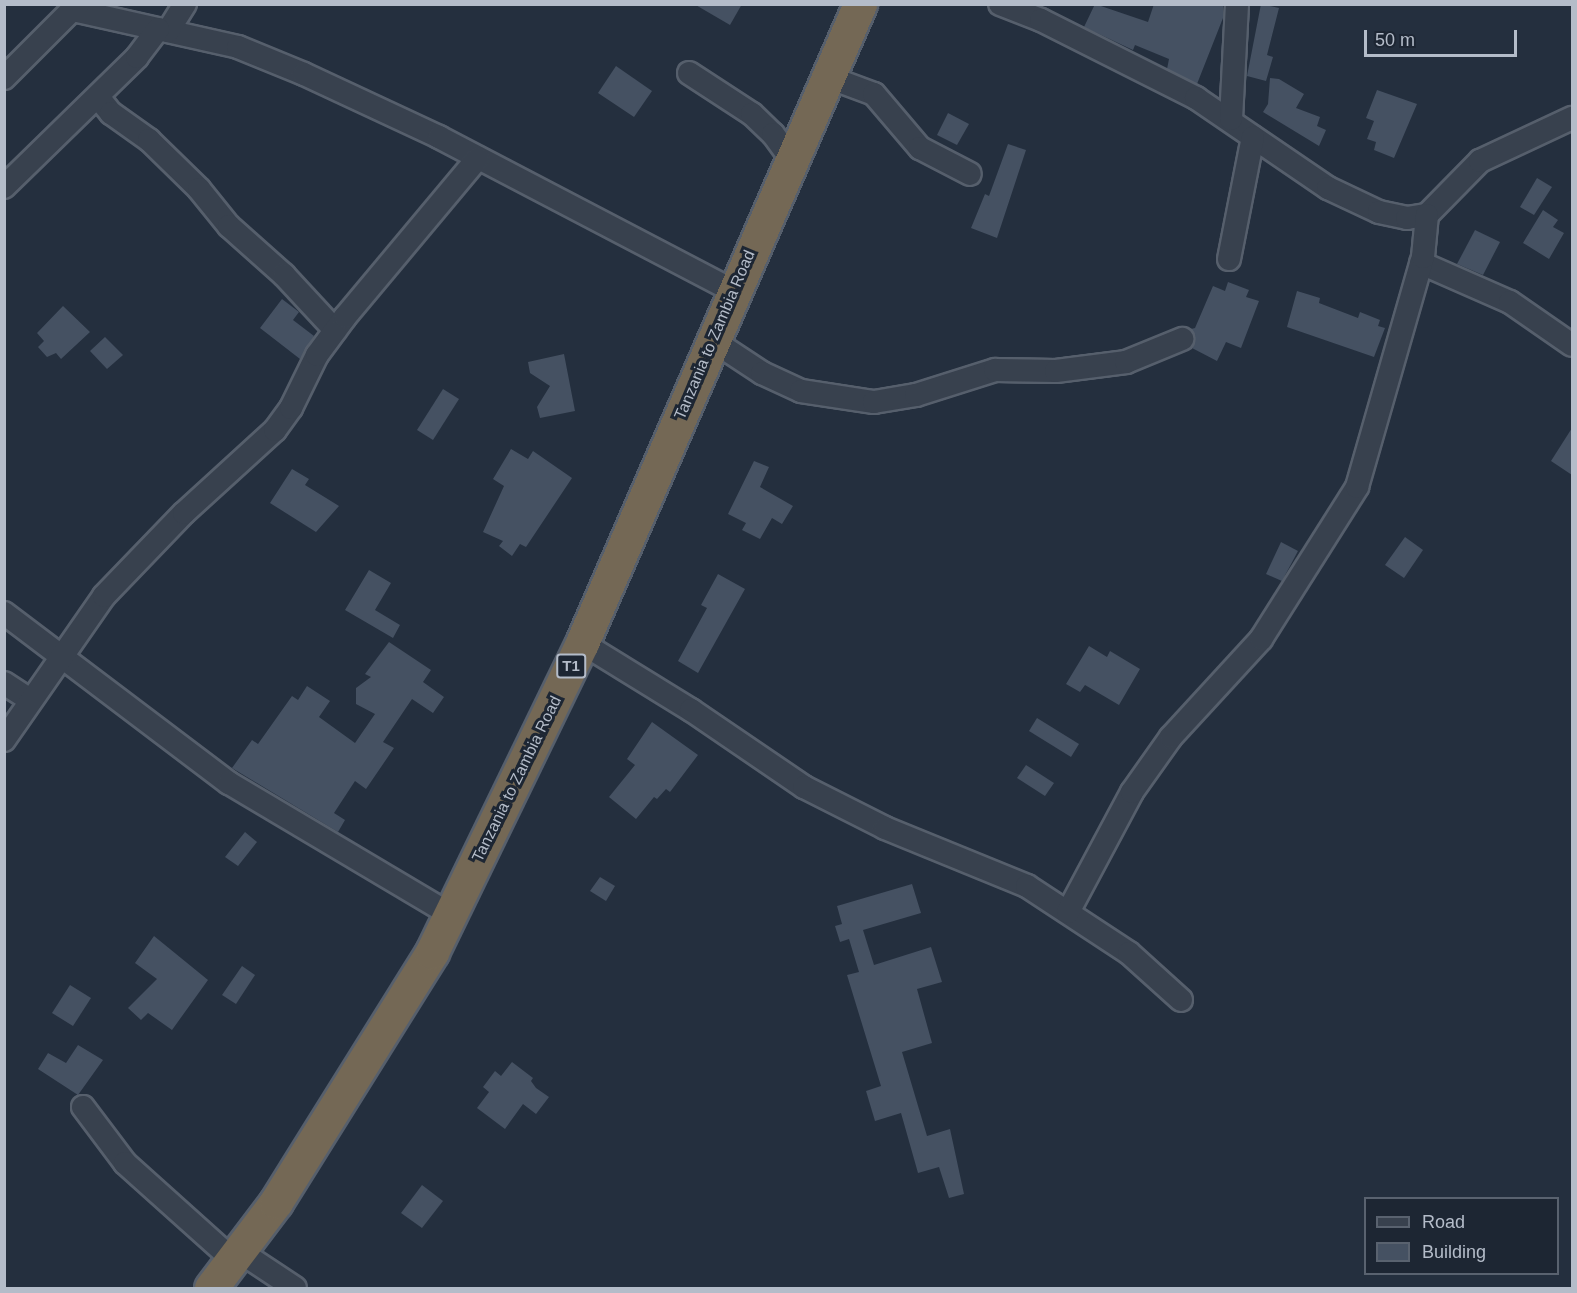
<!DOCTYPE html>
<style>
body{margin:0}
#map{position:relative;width:1577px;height:1293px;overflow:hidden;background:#242f3e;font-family:Helvetica,sans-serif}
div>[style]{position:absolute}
.building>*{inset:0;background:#455162}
.roads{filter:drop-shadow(2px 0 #565f6c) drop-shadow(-2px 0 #565f6c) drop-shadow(0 2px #565f6c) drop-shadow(0 -2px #565f6c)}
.street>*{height:22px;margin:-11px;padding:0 11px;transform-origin:11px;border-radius:11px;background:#38414e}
.highway>*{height:33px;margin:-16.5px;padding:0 16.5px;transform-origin:16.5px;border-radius:16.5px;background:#746855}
span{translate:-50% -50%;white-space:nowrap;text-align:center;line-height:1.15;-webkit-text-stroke:6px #1d2633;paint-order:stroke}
.shield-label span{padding:2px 4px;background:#1d2633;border:2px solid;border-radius:4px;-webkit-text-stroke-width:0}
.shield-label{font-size:15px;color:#b4bcc9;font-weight:700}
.street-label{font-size:16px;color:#b4bcc9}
.frame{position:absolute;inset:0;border:6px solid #b4bcc9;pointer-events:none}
.legend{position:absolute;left:1364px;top:1197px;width:195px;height:78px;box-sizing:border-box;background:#1d2633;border:2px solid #59626f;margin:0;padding:8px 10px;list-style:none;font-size:18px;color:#b4bcc9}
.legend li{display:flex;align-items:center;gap:12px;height:30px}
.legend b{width:30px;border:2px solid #59626f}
.scale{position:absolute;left:1364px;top:30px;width:153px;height:27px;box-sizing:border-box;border:3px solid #b4bcc9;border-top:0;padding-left:8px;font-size:18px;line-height:21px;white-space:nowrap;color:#b4bcc9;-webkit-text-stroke:4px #1d2633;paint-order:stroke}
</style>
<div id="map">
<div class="building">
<div style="clip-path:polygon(694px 4px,742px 4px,730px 25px)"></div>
<div style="clip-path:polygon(1095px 4px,1148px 22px,1154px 4px,1223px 4px,1223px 18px,1197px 84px,1167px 69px,1169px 59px,1135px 45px,1133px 50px,1084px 27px)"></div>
<div style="clip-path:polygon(1261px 4px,1279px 8px,1267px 55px,1273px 57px,1266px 81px,1247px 76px)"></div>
<div style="clip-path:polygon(616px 66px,652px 91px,634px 117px,598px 93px)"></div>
<div style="clip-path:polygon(1270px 78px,1279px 79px,1304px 94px,1296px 108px,1320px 117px,1317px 126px,1326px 130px,1319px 146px,1263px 112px,1268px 104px)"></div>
<div style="clip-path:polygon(1377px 90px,1417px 104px,1394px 158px,1374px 150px,1376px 142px,1367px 139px,1374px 121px,1366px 118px)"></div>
<div style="clip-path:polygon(948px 113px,969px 124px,957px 145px,937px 135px)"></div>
<div style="clip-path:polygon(1008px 144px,1026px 150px,997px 238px,971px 228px,985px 194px,989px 196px)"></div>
<div style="clip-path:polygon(1537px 178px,1552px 187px,1534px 215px,1520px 207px)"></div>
<div style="clip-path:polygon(1543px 210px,1558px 220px,1553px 227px,1564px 233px,1549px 259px,1523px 243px)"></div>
<div style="clip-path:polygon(1475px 230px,1500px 242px,1483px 275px,1457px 264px)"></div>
<div style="clip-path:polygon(1228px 282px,1249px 290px,1246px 297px,1259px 301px,1241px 348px,1226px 342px,1217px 361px,1192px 348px,1195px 340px,1191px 329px,1195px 328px,1213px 286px,1225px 291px)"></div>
<div style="clip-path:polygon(1297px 291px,1320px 298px,1319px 303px,1358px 318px,1360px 312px,1380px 320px,1378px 326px,1385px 328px,1374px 357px,1287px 327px)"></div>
<div style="clip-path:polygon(282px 299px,299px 312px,293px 320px,314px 336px,300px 359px,260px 328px)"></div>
<div style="clip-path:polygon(63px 306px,90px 332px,61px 359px,56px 353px,47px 357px,38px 347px,44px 341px,37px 333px)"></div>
<div style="clip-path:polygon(105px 337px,123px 355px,107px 369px,90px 351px)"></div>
<div style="clip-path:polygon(564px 354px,575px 411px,540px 418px,537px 407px,550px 386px,530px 373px,528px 362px)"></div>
<div style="clip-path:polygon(443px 389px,459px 399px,433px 440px,417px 430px)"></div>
<div style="clip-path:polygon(1572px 428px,1572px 475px,1551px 461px)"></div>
<div style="clip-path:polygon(511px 449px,528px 459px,533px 451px,572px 478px,526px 547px,520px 544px,512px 556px,499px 546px,503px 541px,483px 532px,504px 486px,493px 479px)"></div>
<div style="clip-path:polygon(754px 461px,769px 467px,760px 487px,793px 506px,782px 524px,772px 518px,760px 539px,742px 530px,746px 523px,728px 514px)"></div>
<div style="clip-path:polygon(292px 469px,309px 479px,305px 485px,339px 506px,316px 532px,270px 503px)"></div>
<div style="clip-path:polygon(1405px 537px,1423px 550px,1404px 578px,1385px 565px)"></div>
<div style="clip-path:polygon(1281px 542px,1298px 551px,1282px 581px,1266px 574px)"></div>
<div style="clip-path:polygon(369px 570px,391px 583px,375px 610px,400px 625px,393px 638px,345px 610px)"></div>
<div style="clip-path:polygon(718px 574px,745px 589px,698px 673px,678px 661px,707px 608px,701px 605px)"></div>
<div style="clip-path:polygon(389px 642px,431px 670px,423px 682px,444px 697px,433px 713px,412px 699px,383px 742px,394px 748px,366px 789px,355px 781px,334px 813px,345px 820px,338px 832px,232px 768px,252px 740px,258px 744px,292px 696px,298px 700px,307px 686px,330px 701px,319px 717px,355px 743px,375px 714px,356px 704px,356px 688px,371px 677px,365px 674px)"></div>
<div style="clip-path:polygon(1089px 646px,1107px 657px,1110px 651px,1140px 669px,1119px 705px,1085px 685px,1080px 692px,1066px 684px)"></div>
<div style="clip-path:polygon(1037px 718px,1079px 744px,1071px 757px,1029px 731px)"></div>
<div style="clip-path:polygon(652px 722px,698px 755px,670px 792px,666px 789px,657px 799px,654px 797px,636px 819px,609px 797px,635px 765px,627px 759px)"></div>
<div style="clip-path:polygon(1026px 765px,1054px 783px,1045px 796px,1017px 778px)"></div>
<div style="clip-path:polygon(245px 832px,257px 842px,238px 866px,225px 857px)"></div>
<div style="clip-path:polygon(600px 877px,615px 886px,606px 901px,590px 891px)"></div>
<div style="clip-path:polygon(912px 884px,921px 913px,863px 930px,874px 965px,931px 947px,942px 982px,917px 989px,932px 1043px,902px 1052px,927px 1136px,950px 1129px,964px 1194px,949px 1198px,939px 1167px,918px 1173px,901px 1113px,875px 1121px,866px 1091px,881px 1086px,847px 975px,859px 972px,849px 939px,840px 942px,835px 926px,842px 924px,837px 906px)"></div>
<div style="clip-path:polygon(154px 936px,208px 980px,172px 1030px,148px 1013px,141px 1020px,128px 1008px,157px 979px,135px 963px)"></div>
<div style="clip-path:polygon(242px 966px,255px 975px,236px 1004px,222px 995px)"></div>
<div style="clip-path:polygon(70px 985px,91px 998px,73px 1026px,52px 1013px)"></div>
<div style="clip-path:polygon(78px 1045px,103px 1060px,78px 1095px,38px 1069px,48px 1053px,66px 1063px)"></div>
<div style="clip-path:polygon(512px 1062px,533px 1078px,531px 1081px,536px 1088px,549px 1097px,536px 1114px,523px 1104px,505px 1129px,477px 1108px,489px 1092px,483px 1087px,495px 1071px,501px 1076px)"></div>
<div style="clip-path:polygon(422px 1185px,443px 1201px,422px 1228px,401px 1213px)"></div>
</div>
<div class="roads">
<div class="street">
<div style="left:1000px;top:4px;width:44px;rotate:21.3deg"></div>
<div style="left:1041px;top:20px;width:174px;rotate:26.7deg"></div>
<div style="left:1196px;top:98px;width:160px;rotate:34.3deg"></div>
<div style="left:1328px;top:188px;width:56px;rotate:25.2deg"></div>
<div style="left:1379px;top:212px;width:29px;rotate:12deg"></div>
<div style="left:1407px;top:218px;width:20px;rotate:-9deg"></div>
<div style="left:1427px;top:215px;width:76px;rotate:-45.5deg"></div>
<div style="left:1480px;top:161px;width:102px;rotate:-25.1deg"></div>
<div style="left:73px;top:10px;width:169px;rotate:12.6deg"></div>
<div style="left:238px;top:47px;width:71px;rotate:22.2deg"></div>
<div style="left:304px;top:74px;width:149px;rotate:25deg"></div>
<div style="left:439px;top:137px;width:332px;rotate:27.6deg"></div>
<div style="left:168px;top:31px;width:32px;rotate:-58deg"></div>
<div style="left:689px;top:73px;width:75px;rotate:33.1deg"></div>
<div style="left:752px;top:114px;width:29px;rotate:44deg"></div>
<div style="left:773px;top:134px;width:32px;rotate:54deg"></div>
<div style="left:828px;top:77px;width:49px;rotate:20.3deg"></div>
<div style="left:874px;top:94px;width:71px;rotate:49.6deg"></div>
<div style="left:920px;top:148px;width:56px;rotate:27.5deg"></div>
<div style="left:4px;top:78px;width:105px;rotate:-45deg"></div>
<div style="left:98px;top:97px;width:21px;rotate:51deg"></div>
<div style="left:111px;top:113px;width:47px;rotate:35.4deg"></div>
<div style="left:149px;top:140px;width:70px;rotate:44.4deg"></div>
<div style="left:199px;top:189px;width:48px;rotate:51deg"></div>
<div style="left:229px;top:226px;width:74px;rotate:41.7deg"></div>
<div style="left:284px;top:275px;width:75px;rotate:47.2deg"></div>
<div style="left:1231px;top:119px;width:115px;rotate:-87deg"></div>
<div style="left:4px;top:187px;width:186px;rotate:-44.3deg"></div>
<div style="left:137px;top:57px;width:35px;rotate:-53deg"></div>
<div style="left:1229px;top:259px;width:124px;rotate:-78.9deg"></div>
<div style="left:1421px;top:263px;width:97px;rotate:23.7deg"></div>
<div style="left:1510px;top:302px;width:75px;rotate:34.7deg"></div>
<div style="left:712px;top:340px;width:60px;rotate:33.4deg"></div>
<div style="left:762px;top:373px;width:43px;rotate:24.8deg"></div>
<div style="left:801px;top:391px;width:74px;rotate:8.6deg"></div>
<div style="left:874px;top:402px;width:43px;rotate:-9.5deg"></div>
<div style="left:916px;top:395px;width:83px;rotate:-17.6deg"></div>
<div style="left:995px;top:370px;width:61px;rotate:0.9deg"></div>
<div style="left:1056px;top:371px;width:71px;rotate:-7.3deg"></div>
<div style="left:1126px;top:362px;width:61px;rotate:-22.3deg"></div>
<div style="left:4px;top:613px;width:282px;rotate:37.1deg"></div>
<div style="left:229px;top:783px;width:258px;rotate:30.7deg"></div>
<div style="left:582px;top:643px;width:128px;rotate:31.6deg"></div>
<div style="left:691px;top:710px;width:137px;rotate:34.3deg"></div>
<div style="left:804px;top:787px;width:91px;rotate:26.8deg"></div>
<div style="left:885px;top:828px;width:153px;rotate:22.2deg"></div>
<div style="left:1027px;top:886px;width:122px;rotate:33.3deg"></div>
<div style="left:1129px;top:953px;width:70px;rotate:42.1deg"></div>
<div style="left:4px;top:683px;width:31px;rotate:33deg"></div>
<div style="left:4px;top:740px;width:175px;rotate:-55.2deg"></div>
<div style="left:104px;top:596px;width:115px;rotate:-46.1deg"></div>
<div style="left:184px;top:513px;width:123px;rotate:-42.4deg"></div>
<div style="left:275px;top:430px;width:27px;rotate:-54deg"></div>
<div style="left:291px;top:408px;width:59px;rotate:-63.9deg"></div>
<div style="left:317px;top:355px;width:47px;rotate:-53.6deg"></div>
<div style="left:345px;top:317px;width:207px;rotate:-50.1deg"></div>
<div style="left:1068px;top:912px;width:136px;rotate:-61.9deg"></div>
<div style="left:1132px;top:792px;width:67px;rotate:-54.7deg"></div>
<div style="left:1171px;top:737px;width:133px;rotate:-47.4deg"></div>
<div style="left:1261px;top:639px;width:180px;rotate:-57.7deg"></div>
<div style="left:1357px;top:487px;width:239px;rotate:-74deg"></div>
<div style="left:1423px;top:257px;width:42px;rotate:-84.6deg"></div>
<div style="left:83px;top:1107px;width:70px;rotate:53.1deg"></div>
<div style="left:125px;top:1163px;width:145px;rotate:41.9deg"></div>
<div style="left:239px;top:1251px;width:67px;rotate:33.5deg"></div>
</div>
<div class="highway">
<div style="left:211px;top:1288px;width:108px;rotate:-52.9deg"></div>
<div style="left:276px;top:1202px;width:295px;rotate:-58deg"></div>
<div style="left:432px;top:952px;width:343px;rotate:-64.1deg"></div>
<div style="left:582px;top:643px;width:697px;rotate:-66.49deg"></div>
</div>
</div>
<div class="shield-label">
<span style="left:571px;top:666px">T1</span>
</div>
<div class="street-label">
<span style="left:715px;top:335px;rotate:-67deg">Tanzania to Zambia Road</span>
<span style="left:517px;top:779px;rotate:-64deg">Tanzania to Zambia Road</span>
</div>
<div class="frame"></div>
<ul class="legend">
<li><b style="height:8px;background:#38414e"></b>Road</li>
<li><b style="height:16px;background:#455162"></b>Building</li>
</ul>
<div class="scale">50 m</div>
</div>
